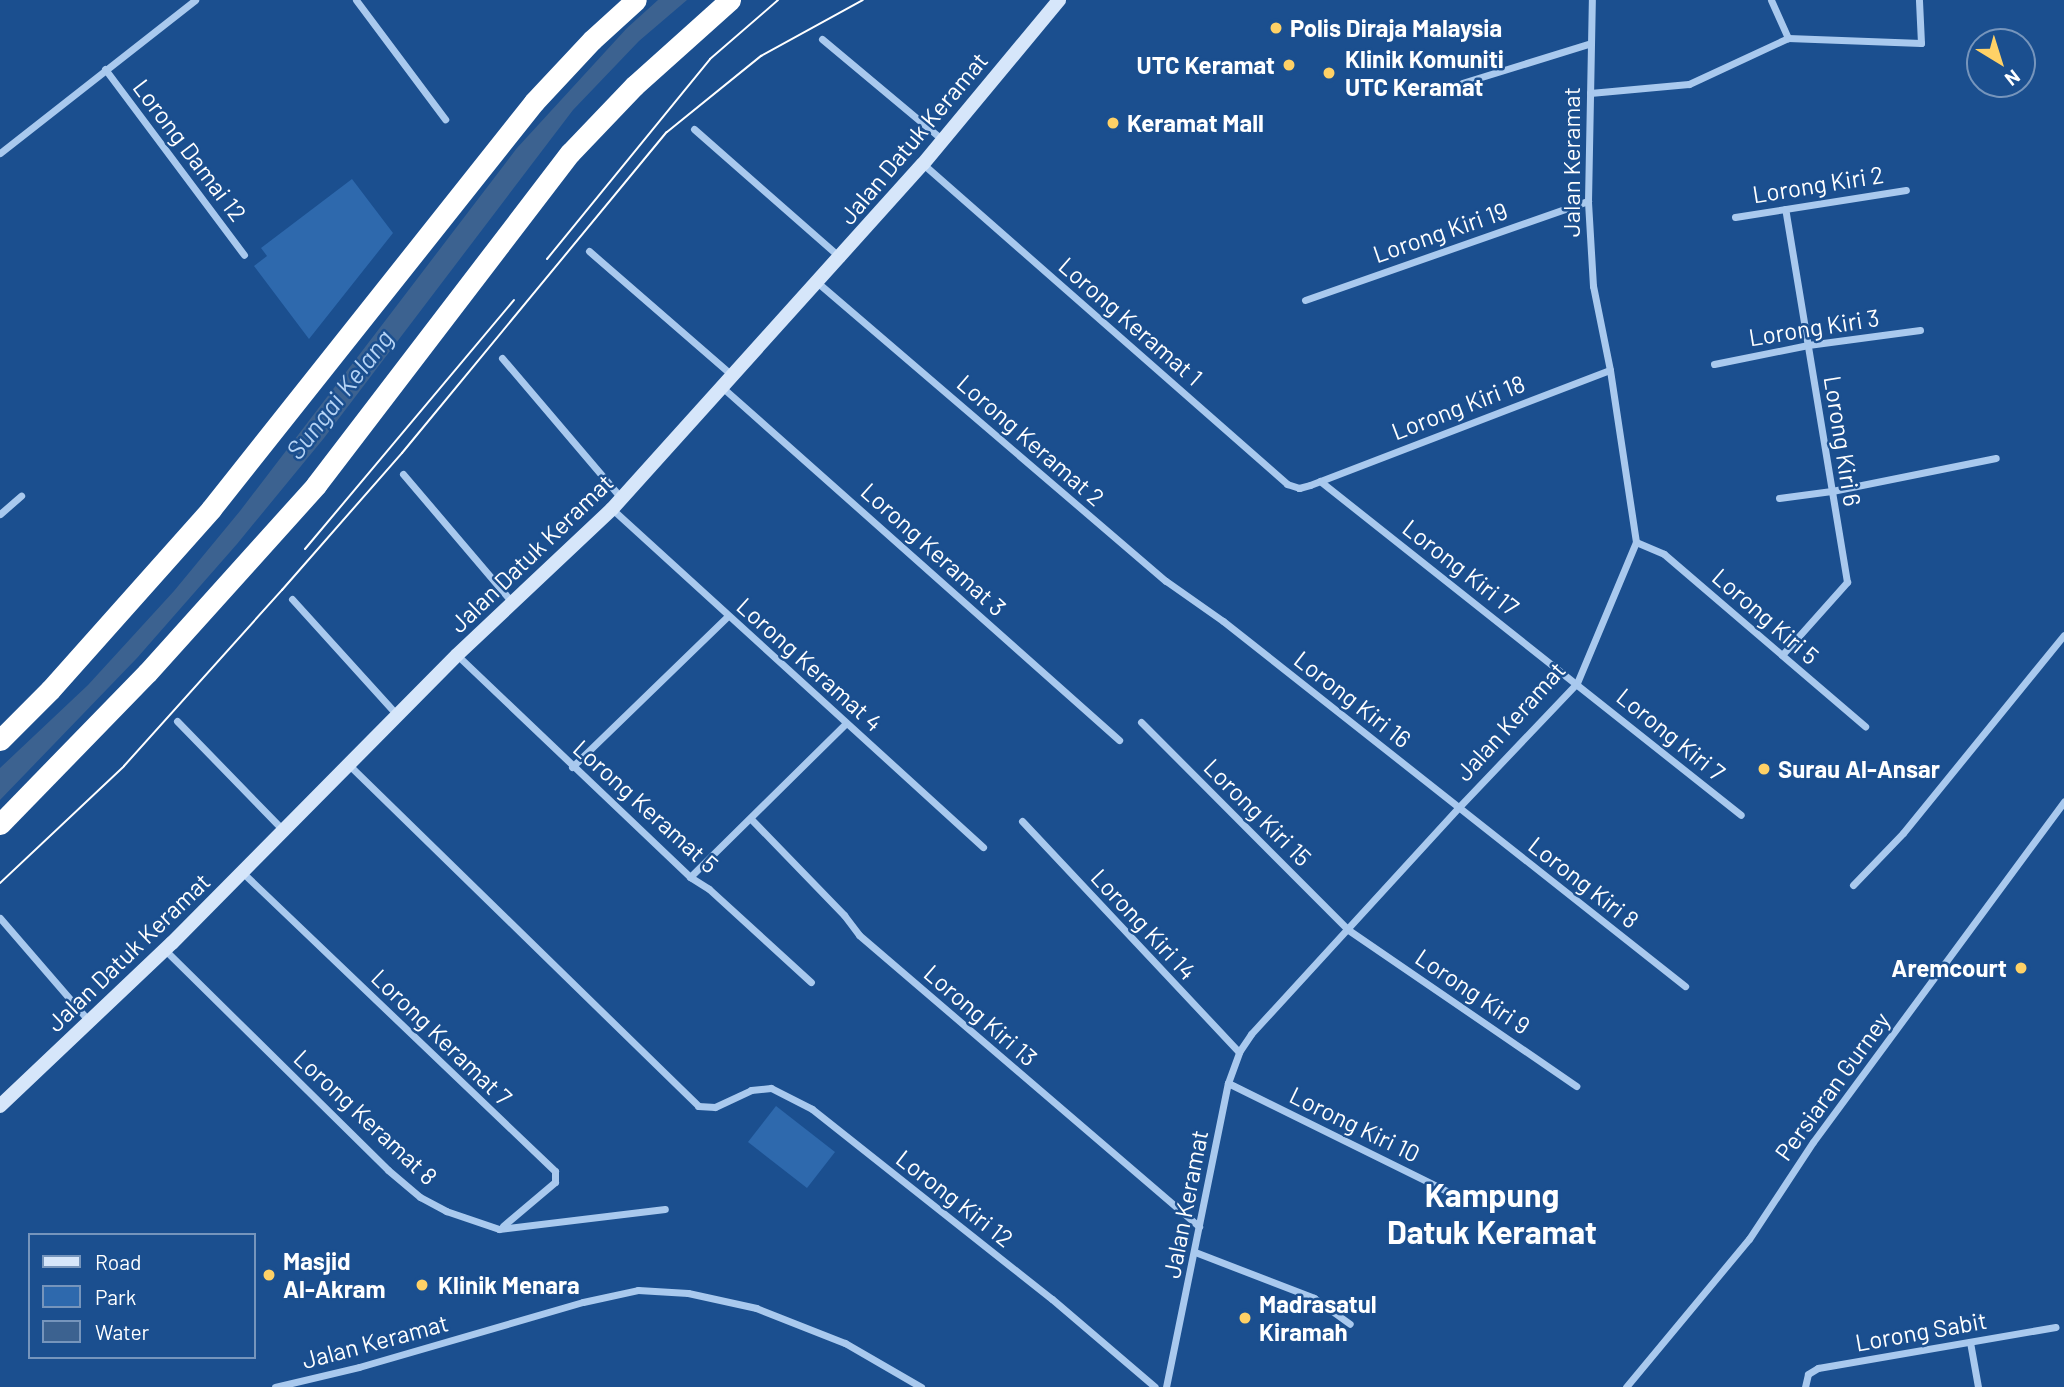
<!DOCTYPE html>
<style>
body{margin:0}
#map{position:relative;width:2064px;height:1387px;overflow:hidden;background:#1b4f8f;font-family:Barlow,sans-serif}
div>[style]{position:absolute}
.green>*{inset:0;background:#2e69ad}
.water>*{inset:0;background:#3c6290}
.street>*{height:7px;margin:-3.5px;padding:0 3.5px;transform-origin:3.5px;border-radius:3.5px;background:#a9c9ee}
.secondary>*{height:14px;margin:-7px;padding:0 7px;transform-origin:7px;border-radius:7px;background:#d6e6fa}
.highway>*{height:21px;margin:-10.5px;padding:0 10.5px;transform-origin:10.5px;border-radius:10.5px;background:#fff}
.tram>*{height:2px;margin:-1px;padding:0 1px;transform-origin:1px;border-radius:1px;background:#fff}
.dots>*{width:19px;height:19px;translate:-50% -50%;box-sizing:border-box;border:4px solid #1b4f8f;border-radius:50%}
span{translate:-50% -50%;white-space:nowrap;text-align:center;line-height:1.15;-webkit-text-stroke:5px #1b4f8f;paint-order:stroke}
.poi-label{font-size:24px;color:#fff;font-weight:700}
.left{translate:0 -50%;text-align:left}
.right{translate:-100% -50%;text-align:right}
.street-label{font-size:24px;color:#fff}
.water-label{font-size:26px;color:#b5d3f5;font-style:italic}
.district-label{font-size:32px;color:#fff;font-weight:700}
.legend{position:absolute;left:28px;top:1233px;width:228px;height:126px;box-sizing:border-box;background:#1b4f8f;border:2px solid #7695bc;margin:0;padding:9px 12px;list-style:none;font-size:21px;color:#fff}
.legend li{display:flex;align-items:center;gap:14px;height:35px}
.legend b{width:35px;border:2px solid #7695bc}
.north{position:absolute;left:1966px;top:28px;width:70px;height:70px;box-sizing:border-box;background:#1b4f8f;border:2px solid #7695bc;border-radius:50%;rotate:142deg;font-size:19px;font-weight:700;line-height:28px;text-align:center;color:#fff}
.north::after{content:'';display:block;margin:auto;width:24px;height:32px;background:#ffd166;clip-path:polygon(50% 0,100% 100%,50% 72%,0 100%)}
</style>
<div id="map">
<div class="green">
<div style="clip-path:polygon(352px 179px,393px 233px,309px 339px,254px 266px,267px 256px,261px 248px)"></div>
<div style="clip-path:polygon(776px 1106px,835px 1152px,807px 1188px,748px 1142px)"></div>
</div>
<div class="water">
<div style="clip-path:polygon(658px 0,687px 0,639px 41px,573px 110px,324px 438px,237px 544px,137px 658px,0 800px,0 768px,88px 685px,174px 591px,240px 511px,517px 148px,627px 28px)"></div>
</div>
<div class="street">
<div style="left:356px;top:0;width:149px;rotate:53.2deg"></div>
<div style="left:1771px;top:0;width:42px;rotate:65.9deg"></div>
<div style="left:822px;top:39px;width:158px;rotate:39.9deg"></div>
<div style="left:105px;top:69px;width:232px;rotate:53.2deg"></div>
<div style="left:1462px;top:83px;width:135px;rotate:-17.2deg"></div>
<div style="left:1590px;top:93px;width:99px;rotate:-5.2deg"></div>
<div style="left:1689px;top:84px;width:109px;rotate:-24.9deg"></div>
<div style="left:1788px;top:38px;width:133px;rotate:2.2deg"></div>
<div style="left:1921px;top:43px;width:43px;rotate:-92.7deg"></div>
<div style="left:694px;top:129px;width:196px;rotate:41.3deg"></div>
<div style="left:0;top:153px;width:248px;rotate:-38.1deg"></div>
<div style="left:923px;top:164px;width:485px;rotate:41.3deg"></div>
<div style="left:1287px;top:484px;width:13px;rotate:18deg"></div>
<div style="left:1299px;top:488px;width:11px;rotate:-15deg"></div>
<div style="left:1310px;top:485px;width:321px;rotate:-21deg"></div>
<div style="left:1735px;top:217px;width:173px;rotate:-9deg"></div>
<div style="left:589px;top:251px;width:192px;rotate:41deg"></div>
<div style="left:818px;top:283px;width:458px;rotate:40.6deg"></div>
<div style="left:1166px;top:581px;width:70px;rotate:35.1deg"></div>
<div style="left:1223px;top:621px;width:589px;rotate:38.31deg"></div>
<div style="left:1305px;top:300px;width:300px;rotate:-19.3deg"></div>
<div style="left:502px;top:358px;width:184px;rotate:49.6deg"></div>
<div style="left:1714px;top:364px;width:96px;rotate:-11.4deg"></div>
<div style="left:1808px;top:345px;width:113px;rotate:-7.6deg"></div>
<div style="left:723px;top:388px;width:530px;rotate:41.63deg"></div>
<div style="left:403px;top:474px;width:168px;rotate:49.6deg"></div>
<div style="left:1320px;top:481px;width:537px;rotate:38.43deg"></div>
<div style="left:1779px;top:498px;width:53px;rotate:-7.5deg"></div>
<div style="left:1832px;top:491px;width:167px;rotate:-11.4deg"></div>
<div style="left:612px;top:509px;width:502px;rotate:42.34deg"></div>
<div style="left:0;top:514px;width:28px;rotate:-41deg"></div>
<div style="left:1636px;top:542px;width:30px;rotate:23deg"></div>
<div style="left:1664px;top:554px;width:265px;rotate:40.6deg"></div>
<div style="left:292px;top:599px;width:156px;rotate:47.8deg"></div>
<div style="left:457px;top:655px;width:322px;rotate:43.6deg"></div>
<div style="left:690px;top:877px;width:22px;rotate:32deg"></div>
<div style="left:709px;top:889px;width:138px;rotate:42.4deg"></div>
<div style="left:1782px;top:655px;width:98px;rotate:-48.3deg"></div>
<div style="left:1847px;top:582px;width:378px;rotate:-99.4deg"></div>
<div style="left:177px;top:721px;width:152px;rotate:45.8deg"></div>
<div style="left:1141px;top:722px;width:292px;rotate:45.1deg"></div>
<div style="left:1347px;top:929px;width:278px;rotate:34.4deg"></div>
<div style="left:349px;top:765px;width:488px;rotate:44.3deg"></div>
<div style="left:698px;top:1106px;width:17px;rotate:3deg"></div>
<div style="left:715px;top:1107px;width:40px;rotate:-25deg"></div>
<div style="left:751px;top:1090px;width:20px;rotate:-6deg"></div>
<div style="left:771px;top:1088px;width:46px;rotate:27.1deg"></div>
<div style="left:812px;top:1109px;width:306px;rotate:38.4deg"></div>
<div style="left:1052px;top:1299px;width:135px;rotate:40.5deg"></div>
<div style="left:572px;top:767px;width:217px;rotate:-44.1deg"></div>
<div style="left:751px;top:819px;width:134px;rotate:45.9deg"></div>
<div style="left:844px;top:915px;width:25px;rotate:53deg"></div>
<div style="left:859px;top:935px;width:448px;rotate:40.6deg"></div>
<div style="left:1022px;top:821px;width:317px;rotate:46.8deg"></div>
<div style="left:242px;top:872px;width:433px;rotate:43.7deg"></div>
<div style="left:555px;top:1171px;width:11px;rotate:90deg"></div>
<div style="left:555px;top:1182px;width:68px;rotate:139.8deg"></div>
<div style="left:690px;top:877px;width:219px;rotate:-44.6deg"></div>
<div style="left:1853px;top:885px;width:72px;rotate:-46.1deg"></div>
<div style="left:1903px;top:833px;width:255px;rotate:-50.9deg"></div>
<div style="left:0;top:918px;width:136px;rotate:49.2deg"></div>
<div style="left:165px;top:950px;width:313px;rotate:44.6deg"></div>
<div style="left:388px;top:1170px;width:42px;rotate:40.2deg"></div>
<div style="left:420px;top:1197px;width:30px;rotate:28deg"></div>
<div style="left:446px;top:1211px;width:56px;rotate:18.8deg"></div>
<div style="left:499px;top:1229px;width:167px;rotate:-6.9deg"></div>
<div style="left:1228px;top:1083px;width:264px;rotate:26.3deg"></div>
<div style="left:1195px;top:1252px;width:128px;rotate:21.1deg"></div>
<div style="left:1314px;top:1298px;width:44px;rotate:35.8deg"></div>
<div style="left:1970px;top:1342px;width:46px;rotate:79.9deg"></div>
<div style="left:275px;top:1387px;width:86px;rotate:-13.4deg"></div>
<div style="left:359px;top:1367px;width:233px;rotate:-16.2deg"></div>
<div style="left:583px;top:1302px;width:56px;rotate:-12.3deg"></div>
<div style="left:638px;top:1290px;width:50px;rotate:3.4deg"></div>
<div style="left:688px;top:1293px;width:70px;rotate:12.4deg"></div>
<div style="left:756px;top:1308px;width:96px;rotate:21.5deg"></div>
<div style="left:845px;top:1343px;width:88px;rotate:30.1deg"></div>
<div style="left:1166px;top:1387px;width:310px;rotate:-78.5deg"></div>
<div style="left:1228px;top:1083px;width:33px;rotate:-70deg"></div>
<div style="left:1239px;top:1052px;width:22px;rotate:-56deg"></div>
<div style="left:1251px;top:1034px;width:308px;rotate:-47.5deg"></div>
<div style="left:1459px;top:807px;width:171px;rotate:-46.4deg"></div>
<div style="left:1577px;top:683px;width:153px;rotate:-67.3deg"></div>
<div style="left:1636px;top:542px;width:174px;rotate:-98.6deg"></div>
<div style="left:1610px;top:370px;width:86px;rotate:-101.4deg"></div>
<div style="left:1593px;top:286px;width:85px;rotate:-93.4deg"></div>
<div style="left:1588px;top:201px;width:201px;rotate:-88.9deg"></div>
<div style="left:1626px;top:1387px;width:192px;rotate:-50.3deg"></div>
<div style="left:1749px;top:1239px;width:116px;rotate:-56.6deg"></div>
<div style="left:1813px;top:1142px;width:423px;rotate:-53.6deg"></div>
<div style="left:1805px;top:1387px;width:13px;rotate:-77deg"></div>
<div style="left:1808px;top:1374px;width:12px;rotate:-31deg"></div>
<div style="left:1818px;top:1368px;width:241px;rotate:-9.8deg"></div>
</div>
<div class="secondary">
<div style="left:0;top:1106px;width:237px;rotate:-43.5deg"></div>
<div style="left:172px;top:943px;width:405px;rotate:-45.3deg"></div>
<div style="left:457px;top:655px;width:213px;rotate:-43.3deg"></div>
<div style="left:612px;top:509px;width:464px;rotate:-48deg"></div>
<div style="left:923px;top:164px;width:213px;rotate:-50.3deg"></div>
</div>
<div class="highway">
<div style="left:0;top:740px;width:71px;rotate:-45deg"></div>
<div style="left:50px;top:690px;width:242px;rotate:-48.3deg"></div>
<div style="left:211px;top:509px;width:520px;rotate:-51.56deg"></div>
<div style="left:534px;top:102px;width:85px;rotate:-46.9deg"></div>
<div style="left:592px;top:40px;width:59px;rotate:-42.3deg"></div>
<div style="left:0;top:824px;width:211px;rotate:-45.8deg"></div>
<div style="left:147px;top:673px;width:253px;rotate:-48deg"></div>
<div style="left:316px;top:485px;width:418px;rotate:-52.6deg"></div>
<div style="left:570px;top:153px;width:93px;rotate:-46.3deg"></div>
<div style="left:634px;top:86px;width:129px;rotate:-41.9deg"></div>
</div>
<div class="tram">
<div style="left:547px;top:259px;width:258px;rotate:-50.8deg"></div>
<div style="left:710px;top:59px;width:90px;rotate:-40.9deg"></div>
<div style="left:305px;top:549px;width:325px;rotate:-50deg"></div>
<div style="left:0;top:883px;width:170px;rotate:-43.3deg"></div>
<div style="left:124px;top:766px;width:237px;rotate:-48.1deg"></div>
<div style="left:282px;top:590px;width:182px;rotate:-48.8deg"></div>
<div style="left:402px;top:453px;width:416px;rotate:-50.5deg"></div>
<div style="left:667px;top:132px;width:121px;rotate:-39deg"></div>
<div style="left:761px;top:56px;width:116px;rotate:-28.8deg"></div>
</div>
<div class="dots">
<div style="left:1276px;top:28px;background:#ffd166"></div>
<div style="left:1289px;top:65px;background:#ffd166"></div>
<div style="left:1329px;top:73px;background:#ffd166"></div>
<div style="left:1113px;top:123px;background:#ffd166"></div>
<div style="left:1764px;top:769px;background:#ffd166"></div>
<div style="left:2021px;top:968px;background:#ffd166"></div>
<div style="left:269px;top:1275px;background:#ffd166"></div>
<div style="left:422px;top:1285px;background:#ffd166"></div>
<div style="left:1245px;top:1318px;background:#ffd166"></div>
</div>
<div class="poi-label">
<span class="left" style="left:1290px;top:28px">Polis Diraja Malaysia</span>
<span class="left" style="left:1345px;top:73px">Klinik Komuniti<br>UTC Keramat</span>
<span class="right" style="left:1275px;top:65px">UTC Keramat</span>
<span class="left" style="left:1127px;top:123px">Keramat Mall</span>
<span class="left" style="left:1778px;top:769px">Surau Al-Ansar</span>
<span class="right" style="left:2007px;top:968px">Aremcourt</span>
<span class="left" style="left:283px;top:1275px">Masjid<br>Al-Akram</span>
<span class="left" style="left:438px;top:1285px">Klinik Menara</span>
<span class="left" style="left:1259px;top:1318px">Madrasatul<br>Kiramah</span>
</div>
<div class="street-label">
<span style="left:913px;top:138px;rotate:-50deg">Jalan Datuk Keramat</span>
<span style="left:190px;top:150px;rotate:53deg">Lorong Damai 12</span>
<span style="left:1571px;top:162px;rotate:-90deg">Jalan Keramat</span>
<span style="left:1818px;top:184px;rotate:-9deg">Lorong Kiri 2</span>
<span style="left:1440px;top:232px;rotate:-19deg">Lorong Kiri 19</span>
<span style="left:1131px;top:321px;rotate:41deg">Lorong Keramat 1</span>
<span style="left:1814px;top:327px;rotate:-9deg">Lorong Kiri 3</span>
<span style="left:1458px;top:407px;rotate:-21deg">Lorong Kiri 18</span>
<span style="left:1031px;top:440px;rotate:41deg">Lorong Keramat 2</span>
<span style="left:1843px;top:441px;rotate:81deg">Lorong Kiri 6</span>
<span style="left:934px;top:549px;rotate:42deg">Lorong Keramat 3</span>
<span style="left:531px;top:553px;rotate:-44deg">Jalan Datuk Keramat</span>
<span style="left:1461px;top:567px;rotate:38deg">Lorong Kiri 17</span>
<span style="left:1766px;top:616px;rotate:41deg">Lorong Kiri 5</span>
<span style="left:810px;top:664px;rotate:42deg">Lorong Keramat 4</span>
<span style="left:1353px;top:699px;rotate:38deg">Lorong Kiri 16</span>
<span style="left:1510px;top:721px;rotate:-48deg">Jalan Keramat</span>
<span style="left:1671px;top:734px;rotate:39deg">Lorong Kiri 7</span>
<span style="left:646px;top:806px;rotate:42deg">Lorong Keramat 5</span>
<span style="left:1258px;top:812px;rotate:45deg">Lorong Kiri 15</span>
<span style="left:1584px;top:882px;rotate:38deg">Lorong Kiri 8</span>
<span style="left:1144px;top:924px;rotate:47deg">Lorong Kiri 14</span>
<span style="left:128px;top:952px;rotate:-44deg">Jalan Datuk Keramat</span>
<span style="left:1473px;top:991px;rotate:34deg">Lorong Kiri 9</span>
<span style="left:981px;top:1015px;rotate:41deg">Lorong Kiri 13</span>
<span style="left:442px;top:1037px;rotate:44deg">Lorong Keramat 7</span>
<span style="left:1832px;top:1086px;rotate:-54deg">Persiaran Gurney</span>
<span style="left:366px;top:1117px;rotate:43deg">Lorong Keramat 8</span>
<span style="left:1355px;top:1124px;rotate:26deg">Lorong Kiri 10</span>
<span style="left:955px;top:1198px;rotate:38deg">Lorong Kiri 12</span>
<span style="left:1185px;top:1204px;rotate:-79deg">Jalan Keramat</span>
<span style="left:1921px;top:1331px;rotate:-10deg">Lorong Sabit</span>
<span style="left:375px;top:1341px;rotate:-15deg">Jalan Keramat</span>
</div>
<div class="water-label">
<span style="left:339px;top:394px;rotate:-52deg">Sungai Kelang</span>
</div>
<div class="district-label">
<span style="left:1492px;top:1213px">Kampung<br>Datuk Keramat</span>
</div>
<ul class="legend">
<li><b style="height:9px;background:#d6e6fa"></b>Road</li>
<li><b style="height:19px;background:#2e69ad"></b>Park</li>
<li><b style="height:19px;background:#3c6290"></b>Water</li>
</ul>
<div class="north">N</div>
</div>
